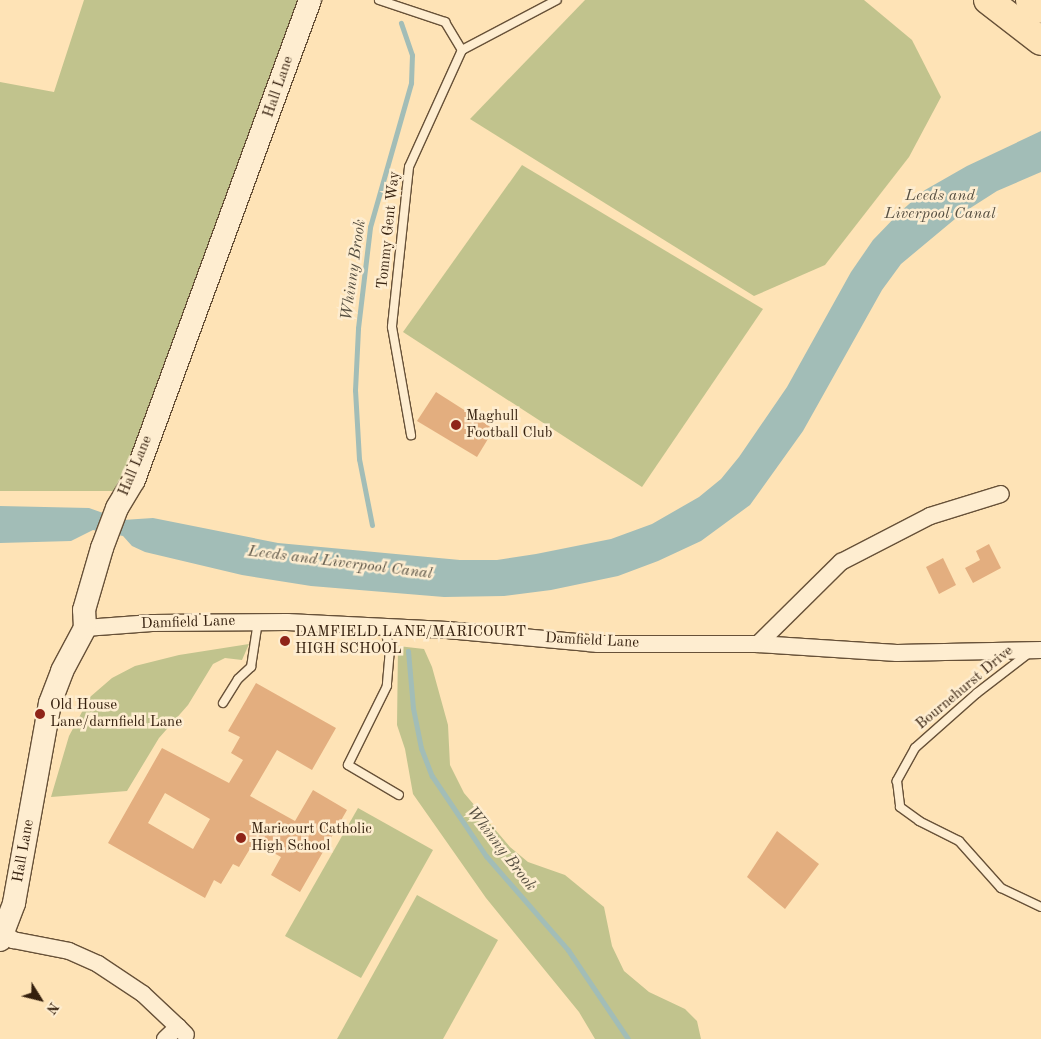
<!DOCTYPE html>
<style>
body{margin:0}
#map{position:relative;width:1041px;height:1039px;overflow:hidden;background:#fee3b6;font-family:"Old Standard TT",serif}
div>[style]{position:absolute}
.green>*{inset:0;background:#c1c38d}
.water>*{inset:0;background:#a2bdb7}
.stream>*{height:5px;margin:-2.5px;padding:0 2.5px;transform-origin:2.5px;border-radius:2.5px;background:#a2bdb7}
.building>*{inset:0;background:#e3ae7f}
.roads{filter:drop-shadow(1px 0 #675138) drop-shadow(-1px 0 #675138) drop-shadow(0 1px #675138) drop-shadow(0 -1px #675138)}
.lane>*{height:8px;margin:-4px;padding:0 4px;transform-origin:4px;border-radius:4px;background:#feedd0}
.street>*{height:16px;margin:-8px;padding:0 8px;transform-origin:8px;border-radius:8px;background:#feedd0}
.secondary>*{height:22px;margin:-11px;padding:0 11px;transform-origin:11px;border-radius:11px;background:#feedd0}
.highway>*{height:28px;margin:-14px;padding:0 14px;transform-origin:14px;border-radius:14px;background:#fee3b6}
.dots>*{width:14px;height:14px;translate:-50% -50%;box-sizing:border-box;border:2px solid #feedd0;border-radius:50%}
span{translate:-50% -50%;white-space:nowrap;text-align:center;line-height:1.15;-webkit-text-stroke:5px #feedd0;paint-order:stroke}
.street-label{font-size:15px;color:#35200e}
.poi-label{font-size:15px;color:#35200e}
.left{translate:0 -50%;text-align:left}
.water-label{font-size:16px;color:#564f41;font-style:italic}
.north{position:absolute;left:15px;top:974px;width:50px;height:50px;-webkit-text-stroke:4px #feedd0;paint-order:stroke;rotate:126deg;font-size:14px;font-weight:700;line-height:20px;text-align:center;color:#35200e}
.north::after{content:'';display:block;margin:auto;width:18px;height:22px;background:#35200e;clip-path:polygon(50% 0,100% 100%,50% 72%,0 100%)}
</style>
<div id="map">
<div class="green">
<div style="clip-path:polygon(84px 0,303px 0,119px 491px,0 491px,0 82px,54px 92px)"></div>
<div style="clip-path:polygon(585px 0,864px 0,912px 40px,941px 97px,909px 157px,825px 265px,754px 296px,470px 119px)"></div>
<div style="clip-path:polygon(522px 165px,763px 309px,642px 487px,403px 332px)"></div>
<div style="clip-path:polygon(249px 644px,242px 660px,225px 658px,213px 664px,188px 705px,159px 738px,127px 791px,51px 797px,69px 736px,90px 697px,112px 678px,135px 666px,179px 655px)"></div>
<div style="clip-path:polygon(398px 646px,424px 649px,432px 667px,448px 725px,450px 765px,464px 793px,510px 847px,528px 862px,565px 875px,604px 907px,612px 946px,624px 971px,649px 992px,685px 1009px,697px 1021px,701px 1039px,595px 1039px,579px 1012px,486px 898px,413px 794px,405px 749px,397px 725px)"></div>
<div style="clip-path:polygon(358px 808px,433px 850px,361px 978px,285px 936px)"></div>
<div style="clip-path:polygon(417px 895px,498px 940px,443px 1039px,337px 1039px)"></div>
</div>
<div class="water">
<div style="clip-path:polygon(1041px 131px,1041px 172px,997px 191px,961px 214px,901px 264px,882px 290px,803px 431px,750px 505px,701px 541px,658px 561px,618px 576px,551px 590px,504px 596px,444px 597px,311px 586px,242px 575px,145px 552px,132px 546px,123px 536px,93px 530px,71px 541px,0 543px,0 506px,89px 508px,123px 520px,153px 518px,278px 543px,460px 560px,497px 560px,536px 554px,611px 539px,652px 524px,699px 497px,721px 479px,739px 457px,787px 387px,851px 272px,873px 240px,900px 212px,925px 190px,967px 166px)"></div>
</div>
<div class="stream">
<div style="left:372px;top:525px;width:67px;rotate:-101.1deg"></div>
<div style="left:359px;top:459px;width:69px;rotate:-93.3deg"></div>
<div style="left:355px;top:390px;width:62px;rotate:-87.2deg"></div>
<div style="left:358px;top:328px;width:102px;rotate:-83.2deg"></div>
<div style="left:370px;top:227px;width:150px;rotate:-74.1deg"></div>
<div style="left:411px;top:83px;width:28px;rotate:-88deg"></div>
<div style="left:412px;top:55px;width:34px;rotate:-109deg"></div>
<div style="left:408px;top:651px;width:57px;rotate:85deg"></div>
<div style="left:413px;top:708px;width:41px;rotate:78.7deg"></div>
<div style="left:421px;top:748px;width:30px;rotate:69deg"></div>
<div style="left:432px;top:776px;width:97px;rotate:56deg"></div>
<div style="left:486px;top:856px;width:125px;rotate:48.9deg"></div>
<div style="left:568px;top:950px;width:107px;rotate:56deg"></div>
</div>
<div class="building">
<div style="clip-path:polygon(436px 392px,494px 429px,477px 457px,417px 421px)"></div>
<div style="clip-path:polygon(989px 544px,1001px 568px,973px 583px,965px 568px,980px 560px,976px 551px)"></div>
<div style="clip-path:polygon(943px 558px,956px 585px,939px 594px,926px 567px)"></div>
<div style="clip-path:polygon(evenodd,256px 683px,336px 728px,312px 770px,277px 750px,250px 796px,295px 821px,313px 790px,347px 810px,300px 892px,271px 875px,281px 857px,254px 842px,239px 867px,233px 864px,221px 884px,214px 880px,205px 898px,108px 843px,162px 748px,229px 783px,243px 760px,231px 753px,240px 737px,228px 731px,256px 683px,165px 793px,210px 819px,193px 849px,148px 823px,165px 793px)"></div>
<div style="clip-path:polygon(777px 831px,819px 864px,785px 909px,747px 877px)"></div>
</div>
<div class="roads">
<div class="lane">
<div style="left:379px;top:0;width:70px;rotate:18.4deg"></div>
<div style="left:445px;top:22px;width:33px;rotate:59deg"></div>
<div style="left:462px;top:50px;width:128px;rotate:114.4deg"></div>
<div style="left:409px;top:167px;width:161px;rotate:96.1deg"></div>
<div style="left:392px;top:327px;width:110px;rotate:80deg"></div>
<div style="left:462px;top:50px;width:107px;rotate:-27.8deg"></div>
<div style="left:384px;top:627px;width:23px;rotate:75deg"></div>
<div style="left:390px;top:649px;width:37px;rotate:95deg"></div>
<div style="left:387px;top:686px;width:88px;rotate:116.3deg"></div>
<div style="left:348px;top:765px;width:59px;rotate:30.5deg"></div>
<div style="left:1029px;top:653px;width:66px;rotate:142.4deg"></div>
<div style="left:977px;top:693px;width:83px;rotate:138.4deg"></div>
<div style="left:915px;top:748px;width:38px;rotate:119deg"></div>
<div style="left:897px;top:781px;width:26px;rotate:83deg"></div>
<div style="left:900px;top:807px;width:24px;rotate:36deg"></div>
<div style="left:919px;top:821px;width:45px;rotate:26.6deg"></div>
<div style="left:959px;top:841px;width:63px;rotate:48.2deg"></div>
<div style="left:1001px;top:888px;width:44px;rotate:25.4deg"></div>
<div style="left:223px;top:703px;width:28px;rotate:-58deg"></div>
<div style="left:238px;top:679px;width:18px;rotate:-43deg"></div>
<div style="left:251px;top:667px;width:47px;rotate:-81.3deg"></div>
</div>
<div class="street">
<div style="left:85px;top:628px;width:67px;rotate:-4.3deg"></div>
<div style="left:152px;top:623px;width:135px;rotate:-0.4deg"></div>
<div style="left:287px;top:622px;width:160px;rotate:2.9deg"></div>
<div style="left:447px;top:630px;width:152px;rotate:5.3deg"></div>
<div style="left:598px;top:644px;width:160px"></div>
<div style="left:758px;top:644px;width:139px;rotate:3.7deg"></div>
<div style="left:897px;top:653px;width:144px;rotate:-1.2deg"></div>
<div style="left:758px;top:644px;width:117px;rotate:-44.7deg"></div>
<div style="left:841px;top:562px;width:100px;rotate:-27.3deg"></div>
<div style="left:930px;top:516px;width:74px;rotate:-17.2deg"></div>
<div style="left:5px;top:933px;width:11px;rotate:41deg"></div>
<div style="left:13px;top:940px;width:57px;rotate:11.1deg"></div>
<div style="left:69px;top:951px;width:32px;rotate:24deg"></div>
<div style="left:98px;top:964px;width:54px;rotate:33.7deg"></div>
<div style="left:143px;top:994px;width:48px;rotate:43.3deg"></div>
<div style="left:165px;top:1039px;width:18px;rotate:-43deg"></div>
<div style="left:178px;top:1027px;width:11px;rotate:45deg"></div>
</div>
<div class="secondary">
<div style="left:0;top:940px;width:40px;rotate:-69deg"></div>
<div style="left:14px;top:903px;width:203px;rotate:-79.8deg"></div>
<div style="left:50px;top:703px;width:34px;rotate:-69deg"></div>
<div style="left:62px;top:671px;width:49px;rotate:-61.9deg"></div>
<div style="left:85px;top:628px;width:18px;rotate:-93deg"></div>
<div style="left:84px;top:610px;width:65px;rotate:-73.8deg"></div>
<div style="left:102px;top:548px;width:43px;rotate:-69.4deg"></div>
<div style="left:117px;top:508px;width:33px;rotate:-59deg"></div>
<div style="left:134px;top:480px;width:511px;rotate:-69.86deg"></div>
</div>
<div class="highway">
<div style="left:988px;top:0;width:67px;rotate:37.7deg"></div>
<div style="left:1030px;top:0;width:14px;rotate:39deg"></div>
</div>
</div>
<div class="dots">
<div style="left:456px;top:425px;background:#8f2418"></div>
<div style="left:285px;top:641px;background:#8f2418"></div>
<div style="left:40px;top:714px;background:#8f2418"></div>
<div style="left:241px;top:838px;background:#8f2418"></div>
</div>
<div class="street-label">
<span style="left:279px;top:87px;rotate:-71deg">Hall Lane</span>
<span style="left:389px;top:230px;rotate:-84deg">Tommy Gent Way</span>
<span style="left:136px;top:466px;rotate:-67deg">Hall Lane</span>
<span style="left:188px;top:623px;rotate:-2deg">Damfield Lane</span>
<span style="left:592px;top:641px;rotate:3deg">Damfield Lane</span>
<span style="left:965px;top:688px;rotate:-40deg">Bournehurst Drive</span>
<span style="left:24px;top:851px;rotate:-80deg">Hall Lane</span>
</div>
<div class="poi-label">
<span class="left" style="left:466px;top:425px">Maghull<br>Football Club</span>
<span class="left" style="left:295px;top:641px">DAMFIELD LANE/MARICOURT<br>HIGH SCHOOL</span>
<span class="left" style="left:50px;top:714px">Old House<br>Lane/darnfield Lane</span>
<span class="left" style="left:251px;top:838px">Maricourt Catholic<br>High School</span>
</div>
<div class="water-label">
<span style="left:940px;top:205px">Leeds and<br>Liverpool Canal</span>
<span style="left:354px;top:270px;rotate:-82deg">Whinny Brook</span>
<span style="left:340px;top:563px;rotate:7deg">Leeds and Liverpool Canal</span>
<span style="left:501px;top:849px;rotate:52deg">Whinny Brook</span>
</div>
<div class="north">N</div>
</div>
